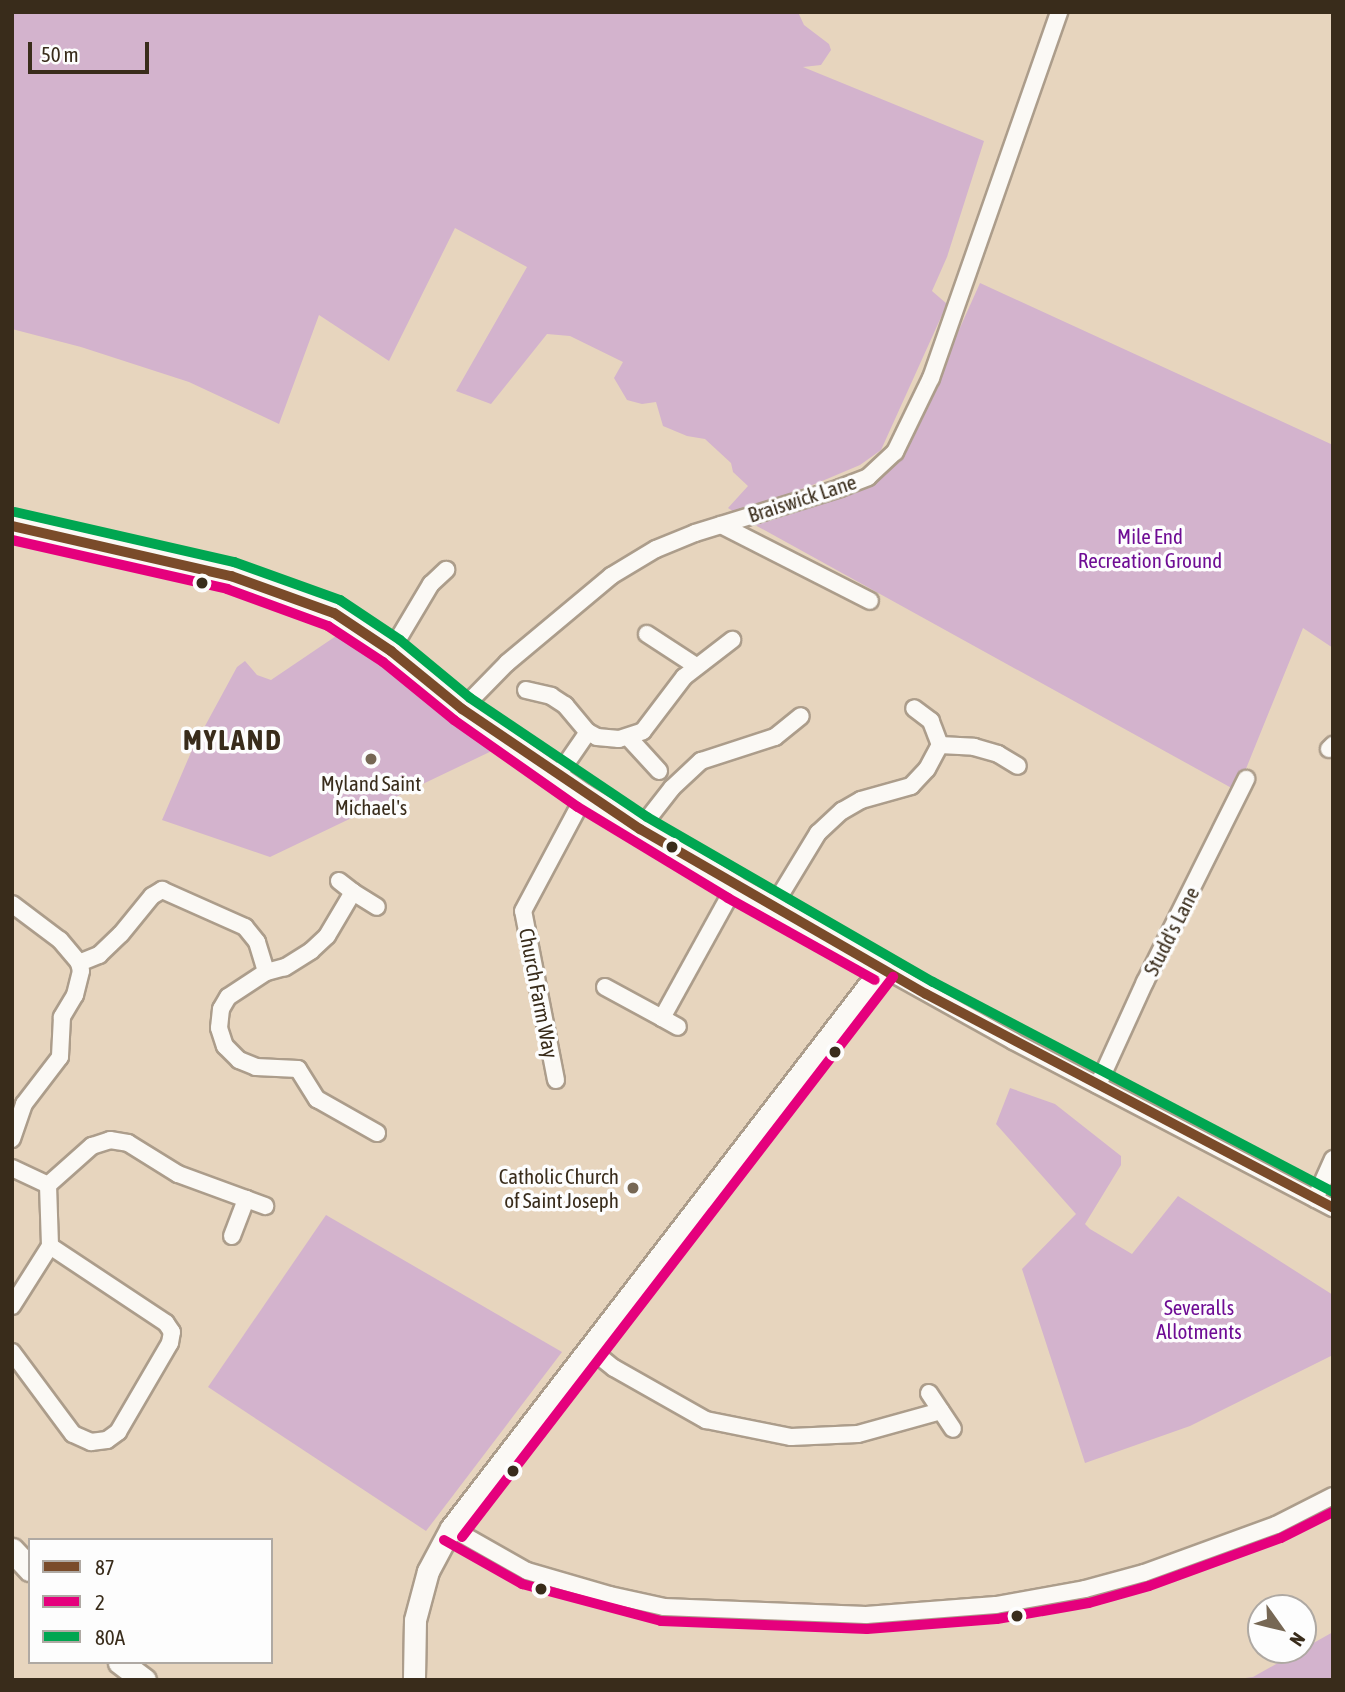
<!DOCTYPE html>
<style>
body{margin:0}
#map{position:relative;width:1345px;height:1692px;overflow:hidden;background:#e7d5be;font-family:"Asap Condensed",sans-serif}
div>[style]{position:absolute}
.green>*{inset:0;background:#d3b3cd}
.roads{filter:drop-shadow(2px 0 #ac9d8b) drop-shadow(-2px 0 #ac9d8b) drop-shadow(0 2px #ac9d8b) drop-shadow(0 -2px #ac9d8b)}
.street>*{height:16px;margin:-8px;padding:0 8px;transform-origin:8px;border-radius:8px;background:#fbf9f5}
.secondary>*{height:21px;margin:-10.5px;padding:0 10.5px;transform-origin:10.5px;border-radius:10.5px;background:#fbf9f5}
.primary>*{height:23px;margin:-11.5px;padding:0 11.5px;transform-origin:11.5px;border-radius:11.5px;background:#fbf9f5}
.bus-1>*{height:10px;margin:-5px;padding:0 5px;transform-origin:5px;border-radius:5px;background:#7a4b2a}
.bus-2>*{height:10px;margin:-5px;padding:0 5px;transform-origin:5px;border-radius:5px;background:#e5007d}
.bus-3>*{height:10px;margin:-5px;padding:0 5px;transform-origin:5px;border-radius:5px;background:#00a651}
.dots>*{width:19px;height:19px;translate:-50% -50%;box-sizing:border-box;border:4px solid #fdfdfd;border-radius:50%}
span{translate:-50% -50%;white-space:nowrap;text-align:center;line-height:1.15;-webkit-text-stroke:7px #fdfdfd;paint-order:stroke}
.street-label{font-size:21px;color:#392c1b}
.park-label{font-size:21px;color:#6e0c94}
.poi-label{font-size:21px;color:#392c1b}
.right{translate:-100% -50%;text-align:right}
.district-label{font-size:28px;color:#392c1b;font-weight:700;letter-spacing:2px}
.frame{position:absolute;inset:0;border:14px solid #392c1b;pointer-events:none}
.legend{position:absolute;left:28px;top:1538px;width:245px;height:126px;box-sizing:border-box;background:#fdfdfd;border:2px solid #afa9a3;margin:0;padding:9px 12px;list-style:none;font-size:21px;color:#392c1b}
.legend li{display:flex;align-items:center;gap:14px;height:35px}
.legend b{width:35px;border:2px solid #afa9a3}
.north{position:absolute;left:1247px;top:1594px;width:70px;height:70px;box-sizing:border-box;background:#fdfdfd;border:2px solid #afa9a3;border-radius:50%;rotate:124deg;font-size:19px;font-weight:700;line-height:28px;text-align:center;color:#392c1b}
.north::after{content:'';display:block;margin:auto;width:24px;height:32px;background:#766754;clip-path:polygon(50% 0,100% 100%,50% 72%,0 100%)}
.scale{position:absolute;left:28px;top:42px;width:121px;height:32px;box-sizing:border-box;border:4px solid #392c1b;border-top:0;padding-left:9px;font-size:21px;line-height:24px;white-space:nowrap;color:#392c1b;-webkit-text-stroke:5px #fdfdfd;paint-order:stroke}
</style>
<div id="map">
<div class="green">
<div style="clip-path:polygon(12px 12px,798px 12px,804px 25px,829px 44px,831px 50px,821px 65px,803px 67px,984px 141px,947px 257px,932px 291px,947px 304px,881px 450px,860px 465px,815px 484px,736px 513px,728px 508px,748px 486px,733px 472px,731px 463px,705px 439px,687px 436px,663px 426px,656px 402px,642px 404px,627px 400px,614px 378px,623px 362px,570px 336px,547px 334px,491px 404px,456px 391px,527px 267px,455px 228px,389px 361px,319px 315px,279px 424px,189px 382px,81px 347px,12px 329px)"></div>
<div style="clip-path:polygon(980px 283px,1333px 445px,1333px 648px,1303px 628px,1237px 791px,755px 525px,853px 493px,884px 475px,903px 455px)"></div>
<div style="clip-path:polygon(342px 632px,408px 687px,498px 748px,270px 857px,162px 820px,192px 750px,237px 667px,245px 661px,257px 675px,271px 680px)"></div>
<div style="clip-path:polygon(1010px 1088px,1055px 1104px,1121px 1156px,1121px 1165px,1085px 1224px,1090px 1229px,1132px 1254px,1178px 1196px,1333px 1295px,1333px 1355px,1190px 1426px,1085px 1463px,1022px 1269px,1076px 1214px,996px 1124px)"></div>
<div style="clip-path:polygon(326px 1215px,562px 1352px,426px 1531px,208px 1387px)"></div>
<div style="clip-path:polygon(1333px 1632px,1333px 1679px,1230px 1680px,1253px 1677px)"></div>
</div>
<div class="roads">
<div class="street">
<div style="left:721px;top:525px;width:167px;rotate:27deg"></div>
<div style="left:647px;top:634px;width:59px;rotate:33.1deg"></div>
<div style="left:391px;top:651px;width:78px;rotate:-59.2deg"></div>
<div style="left:431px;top:584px;width:21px;rotate:-43deg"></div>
<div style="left:526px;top:690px;width:26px;rotate:13deg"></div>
<div style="left:551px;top:696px;width:17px;rotate:33deg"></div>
<div style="left:565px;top:705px;width:35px;rotate:50deg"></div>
<div style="left:588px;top:732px;width:10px;rotate:29deg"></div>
<div style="left:597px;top:737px;width:22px;rotate:5deg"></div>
<div style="left:619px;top:739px;width:25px;rotate:-18deg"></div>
<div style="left:643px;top:731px;width:68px;rotate:-52.8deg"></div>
<div style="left:684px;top:677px;width:61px;rotate:-37.6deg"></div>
<div style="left:462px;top:709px;width:64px;rotate:-45.6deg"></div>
<div style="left:507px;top:663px;width:136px;rotate:-39.9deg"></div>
<div style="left:611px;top:576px;width:52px;rotate:-31deg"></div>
<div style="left:656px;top:549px;width:42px;rotate:-22.3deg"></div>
<div style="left:695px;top:533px;width:152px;rotate:-17.2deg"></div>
<div style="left:840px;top:488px;width:30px;rotate:-21deg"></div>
<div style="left:868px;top:477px;width:37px;rotate:-43deg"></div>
<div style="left:895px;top:452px;width:82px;rotate:-64.1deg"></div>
<div style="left:931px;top:378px;width:388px;rotate:-70.7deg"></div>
<div style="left:628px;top:737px;width:46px;rotate:47.6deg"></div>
<div style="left:940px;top:745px;width:34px;rotate:3deg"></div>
<div style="left:974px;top:747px;width:25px;rotate:16deg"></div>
<div style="left:998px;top:754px;width:23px;rotate:31deg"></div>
<div style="left:1329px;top:749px;width:6px;rotate:-45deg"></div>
<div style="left:559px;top:774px;width:51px;rotate:-55.4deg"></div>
<div style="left:640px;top:829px;width:52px;rotate:-52deg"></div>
<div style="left:672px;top:788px;width:40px;rotate:-43deg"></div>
<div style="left:701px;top:761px;width:78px;rotate:-18deg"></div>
<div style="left:775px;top:737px;width:33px;rotate:-39deg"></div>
<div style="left:339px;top:881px;width:18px;rotate:38deg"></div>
<div style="left:353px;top:892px;width:51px;rotate:120.6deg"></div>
<div style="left:327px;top:936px;width:22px;rotate:137deg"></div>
<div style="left:311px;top:951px;width:31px;rotate:148deg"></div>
<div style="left:285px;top:967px;width:20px;rotate:165deg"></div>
<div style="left:266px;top:972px;width:45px;rotate:146.7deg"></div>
<div style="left:228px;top:997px;width:14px;rotate:120deg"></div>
<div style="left:221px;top:1009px;width:19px;rotate:96deg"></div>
<div style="left:219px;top:1028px;width:19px;rotate:72deg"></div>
<div style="left:225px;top:1046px;width:20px;rotate:45deg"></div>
<div style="left:239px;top:1060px;width:18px;rotate:22deg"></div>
<div style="left:256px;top:1067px;width:42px;rotate:2.7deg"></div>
<div style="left:298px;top:1069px;width:36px;rotate:58deg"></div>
<div style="left:317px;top:1099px;width:69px;rotate:29.5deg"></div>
<div style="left:353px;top:892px;width:28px;rotate:32deg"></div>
<div style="left:12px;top:904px;width:60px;rotate:36.9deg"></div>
<div style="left:60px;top:940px;width:30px;rotate:50deg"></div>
<div style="left:79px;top:963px;width:8px;rotate:76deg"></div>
<div style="left:81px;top:971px;width:25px;rotate:104deg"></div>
<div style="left:75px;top:995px;width:26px;rotate:121deg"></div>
<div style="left:62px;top:1017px;width:40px;rotate:92.9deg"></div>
<div style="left:60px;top:1057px;width:59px;rotate:127.5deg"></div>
<div style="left:24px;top:1104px;width:37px;rotate:109deg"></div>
<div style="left:773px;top:907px;width:87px;rotate:-58.7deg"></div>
<div style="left:818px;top:833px;width:33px;rotate:-43deg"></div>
<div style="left:842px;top:811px;width:22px;rotate:-30deg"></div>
<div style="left:861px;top:800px;width:52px;rotate:-15.6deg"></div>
<div style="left:911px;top:786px;width:23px;rotate:-47deg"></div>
<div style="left:927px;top:769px;width:27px;rotate:-62deg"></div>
<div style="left:940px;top:745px;width:26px;rotate:-111deg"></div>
<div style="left:931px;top:721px;width:21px;rotate:-143deg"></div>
<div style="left:79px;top:963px;width:22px;rotate:-22deg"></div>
<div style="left:99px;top:955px;width:30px;rotate:-44deg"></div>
<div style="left:121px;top:934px;width:49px;rotate:-50.8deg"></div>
<div style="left:152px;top:896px;width:12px;rotate:-31deg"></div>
<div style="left:162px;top:890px;width:91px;rotate:24deg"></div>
<div style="left:245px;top:927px;width:19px;rotate:51deg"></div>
<div style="left:257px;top:942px;width:31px;rotate:73deg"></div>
<div style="left:882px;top:968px;width:150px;rotate:29.1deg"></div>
<div style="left:1013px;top:1041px;width:361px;rotate:27.6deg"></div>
<div style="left:605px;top:987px;width:65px;rotate:28.5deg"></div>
<div style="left:662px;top:1018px;width:151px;rotate:-61.1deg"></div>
<div style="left:662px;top:1018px;width:18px;rotate:29deg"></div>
<div style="left:556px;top:1080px;width:172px;rotate:-101deg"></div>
<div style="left:523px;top:911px;width:132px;rotate:-61.9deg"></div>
<div style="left:1098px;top:1085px;width:113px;rotate:-65.5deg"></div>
<div style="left:1145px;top:982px;width:227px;rotate:-63.5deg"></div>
<div style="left:12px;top:1168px;width:40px;rotate:25deg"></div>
<div style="left:48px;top:1185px;width:61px;rotate:88.1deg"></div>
<div style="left:50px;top:1246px;width:71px;rotate:122.3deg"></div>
<div style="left:48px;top:1185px;width:59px;rotate:-41.6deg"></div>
<div style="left:92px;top:1146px;width:19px;rotate:-18deg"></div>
<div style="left:110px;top:1140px;width:18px;rotate:9deg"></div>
<div style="left:128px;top:1143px;width:59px;rotate:31.8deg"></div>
<div style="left:178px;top:1174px;width:93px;rotate:20.2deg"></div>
<div style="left:1315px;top:1199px;width:44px;rotate:-65.8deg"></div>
<div style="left:232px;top:1236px;width:40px;rotate:-69deg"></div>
<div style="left:589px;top:1348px;width:32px;rotate:39deg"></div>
<div style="left:614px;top:1368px;width:106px;rotate:29.5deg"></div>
<div style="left:706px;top:1420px;width:87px;rotate:11.3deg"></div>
<div style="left:791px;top:1437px;width:67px;rotate:-2.6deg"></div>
<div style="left:858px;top:1434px;width:86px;rotate:-15.5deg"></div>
<div style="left:12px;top:1352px;width:102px;rotate:53.4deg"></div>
<div style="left:73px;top:1434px;width:20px;rotate:24deg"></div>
<div style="left:91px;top:1442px;width:16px;rotate:-7deg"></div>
<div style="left:107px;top:1440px;width:14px;rotate:-36deg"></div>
<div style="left:118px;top:1432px;width:103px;rotate:-59.7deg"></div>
<div style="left:170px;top:1343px;width:11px;rotate:-80deg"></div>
<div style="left:172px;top:1332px;width:11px;rotate:-124deg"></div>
<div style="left:166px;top:1323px;width:139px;rotate:-146.4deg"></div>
<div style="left:929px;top:1393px;width:43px;rotate:56.3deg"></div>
<div style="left:451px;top:1528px;width:87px;rotate:29.5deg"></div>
<div style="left:527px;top:1571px;width:86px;rotate:16.1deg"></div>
<div style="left:610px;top:1595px;width:55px;rotate:12.5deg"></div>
<div style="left:664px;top:1607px;width:202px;rotate:2.3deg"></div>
<div style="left:866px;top:1615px;width:130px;rotate:-4.4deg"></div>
<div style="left:996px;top:1605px;width:90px;rotate:-10.2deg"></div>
<div style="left:1085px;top:1589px;width:61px;rotate:-15.2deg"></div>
<div style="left:1144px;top:1573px;width:140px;rotate:-20deg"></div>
<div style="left:1276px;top:1525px;width:64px;rotate:-27deg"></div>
</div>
<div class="secondary">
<div style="left:12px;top:526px;width:225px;rotate:12.9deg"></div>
<div style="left:231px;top:576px;width:109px;rotate:19.8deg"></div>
<div style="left:334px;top:613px;width:69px;rotate:33.7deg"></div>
<div style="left:391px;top:651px;width:92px;rotate:39.2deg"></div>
<div style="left:462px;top:709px;width:150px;rotate:35deg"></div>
<div style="left:585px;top:795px;width:175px;rotate:31.2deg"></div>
<div style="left:735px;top:886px;width:168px;rotate:29.2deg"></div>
<div style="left:882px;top:968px;width:707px;rotate:127.58deg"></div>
<div style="left:451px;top:1528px;width:49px;rotate:118.1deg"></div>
<div style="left:428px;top:1571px;width:51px;rotate:104.9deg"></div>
<div style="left:415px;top:1620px;width:60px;rotate:91deg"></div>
</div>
<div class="primary">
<div style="left:12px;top:1550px;width:26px;rotate:47deg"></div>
<div style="left:120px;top:1662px;width:30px;rotate:37deg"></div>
</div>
</div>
<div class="bus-1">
<div style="left:12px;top:526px;width:225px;rotate:12.9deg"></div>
<div style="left:231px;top:576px;width:109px;rotate:19.8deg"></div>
<div style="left:334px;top:613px;width:69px;rotate:33.7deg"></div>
<div style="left:391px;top:651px;width:92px;rotate:39.2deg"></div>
<div style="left:462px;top:709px;width:215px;rotate:34deg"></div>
<div style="left:640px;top:829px;width:330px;rotate:30deg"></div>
<div style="left:926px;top:994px;width:460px;rotate:27.7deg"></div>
</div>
<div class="bus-2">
<div style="left:12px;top:540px;width:221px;rotate:12.8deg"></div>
<div style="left:227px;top:589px;width:108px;rotate:20.1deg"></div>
<div style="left:328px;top:626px;width:66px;rotate:33.2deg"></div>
<div style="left:383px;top:662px;width:92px;rotate:39.2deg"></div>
<div style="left:454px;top:720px;width:151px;rotate:35.1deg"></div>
<div style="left:578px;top:807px;width:175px;rotate:31.2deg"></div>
<div style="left:728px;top:898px;width:168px;rotate:29.2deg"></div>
<div style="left:462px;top:1537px;width:707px;rotate:-52.42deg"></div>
<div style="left:444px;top:1540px;width:90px;rotate:29.4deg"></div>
<div style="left:522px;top:1584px;width:144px;rotate:14.9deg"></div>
<div style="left:661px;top:1621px;width:206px;rotate:2.2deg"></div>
<div style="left:867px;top:1629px;width:130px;rotate:-4.4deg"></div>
<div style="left:997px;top:1619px;width:93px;rotate:-9.9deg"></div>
<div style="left:1089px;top:1603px;width:62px;rotate:-15.8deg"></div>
<div style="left:1149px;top:1586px;width:140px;rotate:-20deg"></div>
<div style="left:1281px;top:1538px;width:58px;rotate:-26.6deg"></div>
</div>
<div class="bus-3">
<div style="left:15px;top:512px;width:225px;rotate:12.9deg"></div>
<div style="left:234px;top:562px;width:113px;rotate:19.7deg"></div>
<div style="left:340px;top:600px;width:72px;rotate:33.7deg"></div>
<div style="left:400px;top:640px;width:91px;rotate:39.6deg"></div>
<div style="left:470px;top:698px;width:213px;rotate:33.9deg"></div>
<div style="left:647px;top:817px;width:330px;rotate:30deg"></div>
<div style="left:933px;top:982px;width:452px;rotate:27.7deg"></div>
</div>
<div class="dots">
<div style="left:202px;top:583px;background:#392c1b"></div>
<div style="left:371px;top:759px;background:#766754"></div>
<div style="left:672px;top:847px;background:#392c1b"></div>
<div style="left:835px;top:1052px;background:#392c1b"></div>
<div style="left:633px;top:1188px;background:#766754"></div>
<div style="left:513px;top:1471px;background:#392c1b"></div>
<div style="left:541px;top:1589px;background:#392c1b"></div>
<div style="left:1017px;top:1616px;background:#392c1b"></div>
</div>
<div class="street-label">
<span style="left:802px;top:498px;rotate:-18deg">Braiswick Lane</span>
<span style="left:1171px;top:931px;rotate:-63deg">Studd's Lane</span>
<span style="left:539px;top:993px;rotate:79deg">Church Farm Way</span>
</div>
<div class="park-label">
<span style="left:1150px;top:548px">Mile End<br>Recreation Ground</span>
<span style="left:1199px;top:1319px">Severalls<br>Allotments</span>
</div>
<div class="poi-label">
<span style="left:371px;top:795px">Myland Saint<br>Michael's</span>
<span class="right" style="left:619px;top:1188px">Catholic Church<br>of Saint Joseph</span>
</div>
<div class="district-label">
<span style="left:233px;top:740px">MYLAND</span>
</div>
<div class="frame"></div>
<ul class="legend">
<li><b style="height:9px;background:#7a4b2a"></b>87</li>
<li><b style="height:9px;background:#e5007d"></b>2</li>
<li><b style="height:9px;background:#00a651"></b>80A</li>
</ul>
<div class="north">N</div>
<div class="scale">50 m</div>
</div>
